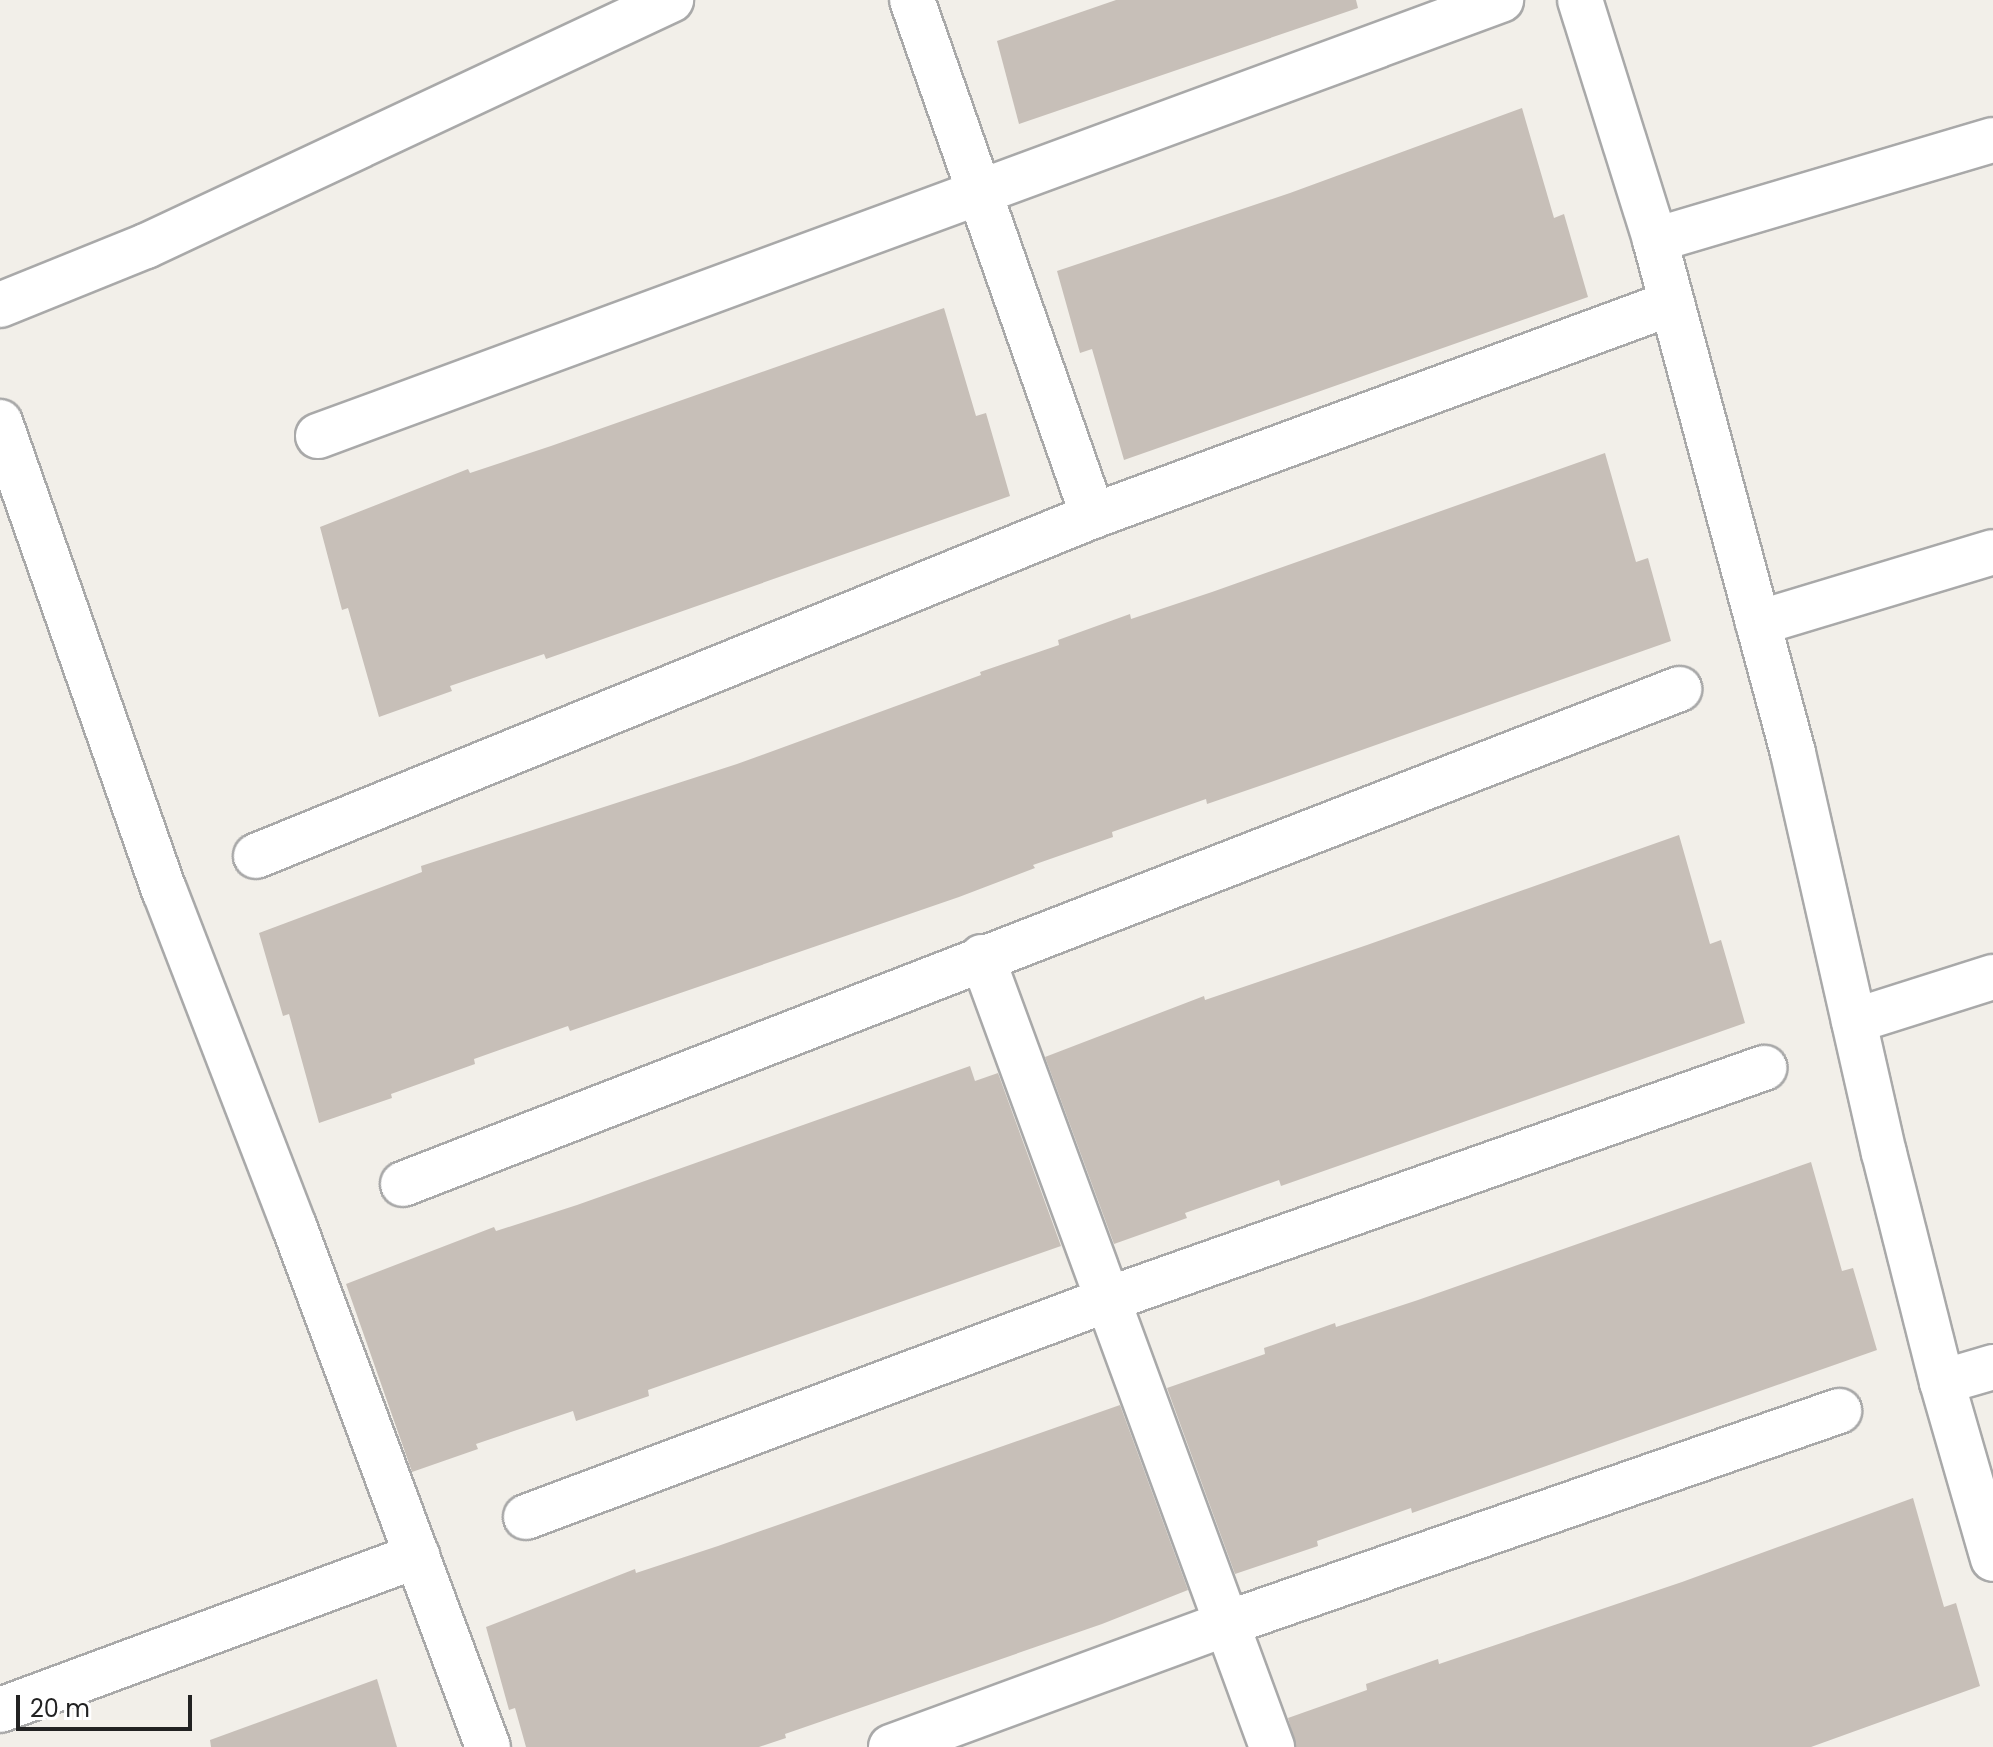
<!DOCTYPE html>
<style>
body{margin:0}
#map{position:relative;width:1993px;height:1747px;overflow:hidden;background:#f2efe9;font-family:Poppins,sans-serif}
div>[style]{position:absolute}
.building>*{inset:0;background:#c7bfb8}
.roads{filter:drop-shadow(2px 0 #a9a9a9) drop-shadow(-2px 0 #a9a9a9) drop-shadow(0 2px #a9a9a9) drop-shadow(0 -2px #a9a9a9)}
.minor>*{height:44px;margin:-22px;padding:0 22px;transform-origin:22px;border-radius:22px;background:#fff}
span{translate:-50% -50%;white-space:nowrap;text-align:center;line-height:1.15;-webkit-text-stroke:7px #fff;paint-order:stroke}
.scale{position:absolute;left:16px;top:1695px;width:176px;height:36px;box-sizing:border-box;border:4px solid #222;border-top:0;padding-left:10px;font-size:24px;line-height:28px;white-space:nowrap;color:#222;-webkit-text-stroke:6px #fff;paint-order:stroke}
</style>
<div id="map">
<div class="building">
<div style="clip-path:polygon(1116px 0,1356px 0,1358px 8px,1019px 124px,997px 41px)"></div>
<div style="clip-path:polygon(1522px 108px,1554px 218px,1564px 214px,1588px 297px,1124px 460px,1092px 349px,1080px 353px,1057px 271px,1290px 193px)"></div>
<div style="clip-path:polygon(944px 308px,976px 416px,986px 413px,1010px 496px,546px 659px,544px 654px,450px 686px,452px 691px,379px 717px,348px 608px,342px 610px,320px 527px,468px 469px,470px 473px,551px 446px)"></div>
<div style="clip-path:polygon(1605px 453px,1636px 562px,1648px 558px,1671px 641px,1271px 782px,1207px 804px,1206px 799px,1112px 832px,1113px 837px,1033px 865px,1035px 868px,959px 897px,570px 1031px,568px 1026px,474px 1059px,475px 1064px,391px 1094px,392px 1098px,319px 1123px,289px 1014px,283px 1016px,259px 933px,422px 872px,421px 866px,737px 764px,981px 675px,980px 672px,1059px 645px,1058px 640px,1130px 614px,1131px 619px,1212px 592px)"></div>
<div style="clip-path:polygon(1679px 835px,1710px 944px,1721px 940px,1745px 1023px,1281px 1186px,1279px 1180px,1185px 1213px,1187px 1218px,1114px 1244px,1045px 1057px,1204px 996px,1205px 1000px,1367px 945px)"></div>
<div style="clip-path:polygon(970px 1066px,975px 1081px,998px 1073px,1061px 1246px,648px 1390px,649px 1396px,576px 1421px,573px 1411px,476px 1444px,478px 1449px,412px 1472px,346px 1284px,494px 1227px,496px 1231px,577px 1205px)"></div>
<div style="clip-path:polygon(1811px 1162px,1842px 1271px,1853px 1268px,1877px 1350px,1412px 1513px,1411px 1508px,1317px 1541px,1318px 1546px,1235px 1574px,1167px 1388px,1265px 1354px,1264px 1348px,1335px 1323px,1336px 1327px,1418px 1300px)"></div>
<div style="clip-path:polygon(1120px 1405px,1188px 1590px,1102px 1624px,785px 1734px,786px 1738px,759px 1747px,526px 1747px,515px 1708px,509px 1710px,486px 1627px,635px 1569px,636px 1573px,718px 1546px)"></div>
<div style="clip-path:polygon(1913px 1498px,1944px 1607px,1956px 1603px,1980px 1686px,1811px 1747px,1296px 1747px,1288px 1718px,1367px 1690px,1366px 1684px,1438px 1659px,1439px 1664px,1682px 1582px)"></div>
<div style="clip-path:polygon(377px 1679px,397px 1747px,211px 1747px,210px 1740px)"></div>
</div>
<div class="roads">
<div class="minor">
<div style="left:912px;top:0;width:547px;rotate:70.67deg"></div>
<div style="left:1580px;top:0;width:251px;rotate:72.6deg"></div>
<div style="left:1655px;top:240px;width:531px;rotate:74.94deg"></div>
<div style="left:1793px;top:753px;width:410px;rotate:77.2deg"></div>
<div style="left:1884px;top:1153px;width:236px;rotate:75.8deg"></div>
<div style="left:1942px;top:1382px;width:184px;rotate:73.9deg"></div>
<div style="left:1655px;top:240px;width:352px;rotate:-16.5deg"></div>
<div style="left:0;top:305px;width:157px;rotate:-22deg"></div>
<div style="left:146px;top:246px;width:580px;rotate:-25.11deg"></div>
<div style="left:0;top:422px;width:498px;rotate:70.7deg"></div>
<div style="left:165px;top:892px;width:358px;rotate:68.9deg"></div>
<div style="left:294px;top:1226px;width:556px;rotate:69.58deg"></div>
<div style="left:318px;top:436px;width:1261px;rotate:-20.23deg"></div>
<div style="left:1758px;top:623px;width:245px;rotate:-16.8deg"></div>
<div style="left:256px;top:856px;width:903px;rotate:-22.11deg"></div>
<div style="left:1093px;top:516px;width:617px;rotate:-20.2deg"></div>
<div style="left:982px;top:957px;width:842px;rotate:69.84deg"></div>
<div style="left:1854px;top:1021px;width:146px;rotate:-17.6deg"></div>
<div style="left:403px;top:1184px;width:1369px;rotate:-21.2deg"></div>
<div style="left:1942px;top:1382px;width:53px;rotate:-16.4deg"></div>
<div style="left:526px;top:1517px;width:622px;rotate:-20.5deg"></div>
<div style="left:1109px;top:1299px;width:695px;rotate:-19.43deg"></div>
<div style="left:0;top:1710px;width:445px;rotate:-20.3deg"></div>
<div style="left:891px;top:1747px;width:359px;rotate:-20.2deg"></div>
<div style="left:1228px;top:1623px;width:647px;rotate:-19.14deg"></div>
</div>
</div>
<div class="scale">20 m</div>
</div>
